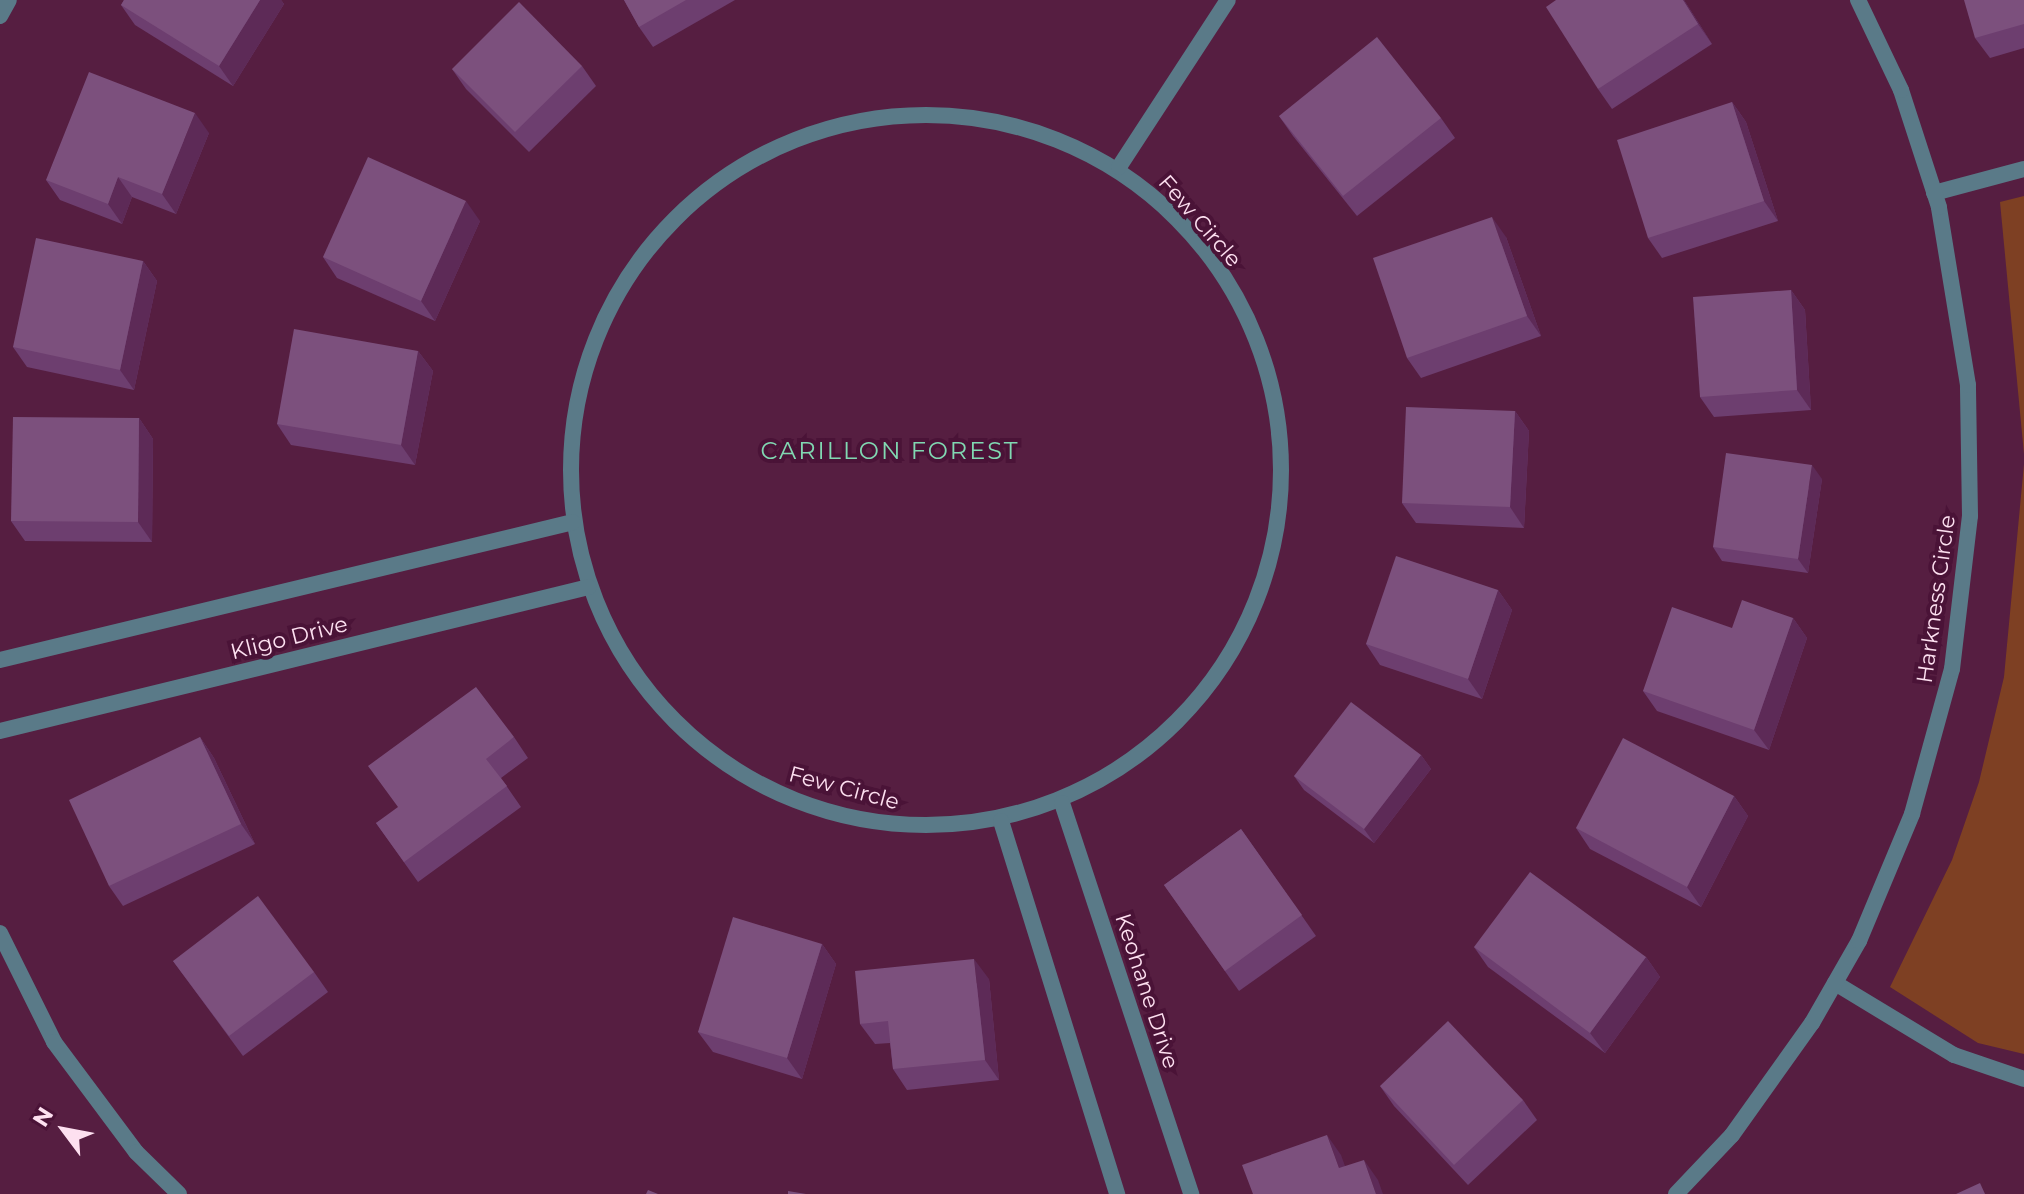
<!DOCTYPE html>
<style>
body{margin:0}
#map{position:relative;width:2024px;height:1194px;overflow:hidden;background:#561e41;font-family:Montserrat,sans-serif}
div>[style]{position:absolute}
.green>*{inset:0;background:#7e4023}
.minor>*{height:16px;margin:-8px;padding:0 8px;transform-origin:8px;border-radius:8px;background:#5a7a88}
.minor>.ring{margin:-8px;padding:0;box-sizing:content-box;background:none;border:16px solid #5a7a88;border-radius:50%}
.wall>*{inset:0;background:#6d3e6f}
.shaded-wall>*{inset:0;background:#5d2a57}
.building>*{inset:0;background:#7c507d}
span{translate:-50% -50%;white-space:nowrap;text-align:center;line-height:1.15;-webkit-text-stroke:8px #4a1337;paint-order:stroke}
.street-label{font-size:22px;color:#fde0f0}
.neighbourhood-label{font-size:24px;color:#81d8b2;letter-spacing:2px}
.north{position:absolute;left:24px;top:1090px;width:80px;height:80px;-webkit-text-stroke:6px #4a1337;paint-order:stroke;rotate:302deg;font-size:22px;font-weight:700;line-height:32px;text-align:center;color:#fde0f0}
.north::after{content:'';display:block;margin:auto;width:28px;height:36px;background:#fde0f0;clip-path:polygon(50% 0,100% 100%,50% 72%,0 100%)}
</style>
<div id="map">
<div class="green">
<div style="clip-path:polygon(2024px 196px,2024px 454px,2000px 202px)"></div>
<div style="clip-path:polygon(2024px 464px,2024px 1054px,1978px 1043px,1890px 987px,1952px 860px,1979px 782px,2004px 677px)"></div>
</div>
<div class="minor">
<div style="left:0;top:16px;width:18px;rotate:-61deg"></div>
<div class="ring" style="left:571px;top:115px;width:694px;height:694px"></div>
<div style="left:1119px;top:167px;width:199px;rotate:-56.9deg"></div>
<div style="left:1934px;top:193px;width:93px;rotate:-14.9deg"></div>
<div style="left:0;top:660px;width:589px;rotate:-13.54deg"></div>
<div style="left:0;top:731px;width:606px;rotate:-13.74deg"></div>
<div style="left:1062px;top:803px;width:412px;rotate:71.7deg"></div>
<div style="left:1001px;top:821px;width:391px;rotate:72.7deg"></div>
<div style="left:0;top:933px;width:122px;rotate:63.6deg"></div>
<div style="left:54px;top:1042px;width:137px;rotate:53.3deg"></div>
<div style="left:136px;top:1152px;width:60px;rotate:44.3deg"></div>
<div style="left:1835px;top:983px;width:139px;rotate:31.2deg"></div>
<div style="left:1954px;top:1055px;width:74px;rotate:18.9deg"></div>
<div style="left:1676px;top:1194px;width:81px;rotate:-46.5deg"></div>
<div style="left:1732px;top:1135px;width:138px;rotate:-54.5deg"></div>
<div style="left:1812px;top:1023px;width:95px;rotate:-60.2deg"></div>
<div style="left:1859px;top:941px;width:138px;rotate:-67.3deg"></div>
<div style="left:1912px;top:814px;width:150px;rotate:-74.6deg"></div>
<div style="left:1952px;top:669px;width:154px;rotate:-83.3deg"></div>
<div style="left:1970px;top:516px;width:131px;rotate:-90.9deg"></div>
<div style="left:1968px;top:385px;width:180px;rotate:-99.3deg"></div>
<div style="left:1939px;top:207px;width:123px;rotate:-108deg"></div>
<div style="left:1901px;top:90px;width:100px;rotate:-115.5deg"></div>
</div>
<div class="wall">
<div style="clip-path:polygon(124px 0,281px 0,284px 4px,233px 86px,135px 25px,121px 5px)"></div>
<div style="clip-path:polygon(624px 0,735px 0,653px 47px,639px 27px)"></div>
<div style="clip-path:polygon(1684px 0,1712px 44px,1612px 109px,1598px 89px)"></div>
<div style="clip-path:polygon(2024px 0,2024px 48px,1990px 58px,1975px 38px)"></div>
<div style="clip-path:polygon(582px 66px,596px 86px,529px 152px,466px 89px,452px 69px)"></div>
<div style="clip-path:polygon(1732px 102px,1746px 122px,1778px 221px,1662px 258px,1648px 238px)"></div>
<div style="clip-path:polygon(1279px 116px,1441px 118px,1455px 138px,1357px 216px,1293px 136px)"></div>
<div style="clip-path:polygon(209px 133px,176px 214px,132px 197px,122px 224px,60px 200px,46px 180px)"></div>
<div style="clip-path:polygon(480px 221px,435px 321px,337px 278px,323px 257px)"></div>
<div style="clip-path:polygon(1506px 237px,1541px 336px,1421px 378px,1407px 358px)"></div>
<div style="clip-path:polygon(143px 261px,157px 281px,134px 390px,27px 367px,13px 347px)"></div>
<div style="clip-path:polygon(1791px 290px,1805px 310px,1811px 410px,1714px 417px,1700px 397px)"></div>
<div style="clip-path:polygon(418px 351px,433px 371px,415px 465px,291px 445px,277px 424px)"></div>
<div style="clip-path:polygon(1515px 411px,1529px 431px,1524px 528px,1416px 523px,1402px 503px)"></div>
<div style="clip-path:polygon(139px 418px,153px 439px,152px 542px,25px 541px,11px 521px)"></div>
<div style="clip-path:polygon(1822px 479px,1808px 573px,1722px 561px,1713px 547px)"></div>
<div style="clip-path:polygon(1498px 590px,1512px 610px,1482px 699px,1380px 665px,1366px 644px)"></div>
<div style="clip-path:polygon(1793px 618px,1807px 638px,1769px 750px,1657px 711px,1643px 691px,1732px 628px)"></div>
<div style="clip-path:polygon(200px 737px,214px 758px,255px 844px,123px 906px,109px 886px)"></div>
<div style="clip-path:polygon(514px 737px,528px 758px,501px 778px,521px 807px,418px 882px,376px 823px)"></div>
<div style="clip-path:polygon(1421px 755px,1431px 769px,1374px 843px,1304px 790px,1294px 776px)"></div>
<div style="clip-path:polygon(1734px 796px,1748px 816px,1701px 907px,1590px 849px,1576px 828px)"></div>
<div style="clip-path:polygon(1241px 829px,1316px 936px,1239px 991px,1164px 885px)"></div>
<div style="clip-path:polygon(822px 944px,836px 964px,802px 1079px,713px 1052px,698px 1032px)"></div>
<div style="clip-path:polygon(1474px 947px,1646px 957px,1660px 977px,1605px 1053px,1488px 967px)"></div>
<div style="clip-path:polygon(173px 961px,314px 972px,328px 992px,243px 1056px)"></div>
<div style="clip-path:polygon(989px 979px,999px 1080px,907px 1090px,893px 1069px,890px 1043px,875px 1044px,860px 1024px)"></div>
<div style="clip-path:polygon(1380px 1086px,1523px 1100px,1537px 1120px,1468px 1185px,1394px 1106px)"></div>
</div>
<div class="shaded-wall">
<div style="clip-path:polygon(260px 0,281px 0,284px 4px,233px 86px,219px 66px)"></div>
<div style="clip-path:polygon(1683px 0,1684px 0,1712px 44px,1698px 24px)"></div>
<div style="clip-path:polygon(1732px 102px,1746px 122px,1778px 221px,1764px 201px)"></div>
<div style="clip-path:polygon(195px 113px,209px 133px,176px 214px,162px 194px)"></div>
<div style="clip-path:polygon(118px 177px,132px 197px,122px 224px,108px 204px)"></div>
<div style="clip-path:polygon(466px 201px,480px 221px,435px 321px,421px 301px)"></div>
<div style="clip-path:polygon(1492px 217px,1506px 237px,1541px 336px,1527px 316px)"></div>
<div style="clip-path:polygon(143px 261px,157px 281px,134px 390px,120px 370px)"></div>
<div style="clip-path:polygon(1791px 290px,1805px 310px,1811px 410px,1797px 390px)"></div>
<div style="clip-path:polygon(418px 351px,433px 371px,415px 465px,401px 445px)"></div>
<div style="clip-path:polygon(1515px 411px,1529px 431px,1524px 528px,1510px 507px)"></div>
<div style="clip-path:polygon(139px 418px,153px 439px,152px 542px,138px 522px)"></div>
<div style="clip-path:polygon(1812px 465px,1822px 479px,1808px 573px,1798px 559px)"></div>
<div style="clip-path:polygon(1498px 590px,1512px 610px,1482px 699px,1468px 679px)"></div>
<div style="clip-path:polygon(1793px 618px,1807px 638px,1769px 750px,1754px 730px)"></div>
<div style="clip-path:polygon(200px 737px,214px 758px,255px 844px,241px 824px)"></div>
<div style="clip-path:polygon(1421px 755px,1431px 769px,1374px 843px,1364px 829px)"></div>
<div style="clip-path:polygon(1734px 796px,1748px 816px,1701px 907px,1687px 887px)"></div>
<div style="clip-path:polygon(822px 944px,836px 964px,802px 1079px,787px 1058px)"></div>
<div style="clip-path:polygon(1646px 957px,1660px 977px,1605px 1053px,1590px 1033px)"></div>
<div style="clip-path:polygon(974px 959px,989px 979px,999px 1080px,985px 1060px)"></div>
<div style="clip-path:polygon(1327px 1135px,1341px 1155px,1353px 1188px,1339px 1168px)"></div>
<div style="clip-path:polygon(1364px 1160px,1378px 1180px,1383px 1194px,1376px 1194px)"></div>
</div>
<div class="building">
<div style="clip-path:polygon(124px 0,260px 0,219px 66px,121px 5px)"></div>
<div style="clip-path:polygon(624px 0,686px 0,639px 27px)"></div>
<div style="clip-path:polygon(1556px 0,1683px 0,1698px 24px,1598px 89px,1546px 7px)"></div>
<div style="clip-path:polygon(1964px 0,2024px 0,2024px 24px,1975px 38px)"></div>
<div style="clip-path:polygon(519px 2px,582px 66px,515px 132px,452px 69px)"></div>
<div style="clip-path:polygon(1377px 37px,1441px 118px,1343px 196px,1279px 116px)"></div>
<div style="clip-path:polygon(89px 72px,195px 113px,162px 194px,118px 177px,108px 204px,46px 180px)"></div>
<div style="clip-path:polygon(1732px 102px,1764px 201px,1648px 238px,1617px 140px)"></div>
<div style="clip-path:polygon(368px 157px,466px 201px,421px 301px,323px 257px)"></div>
<div style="clip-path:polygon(1492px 217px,1527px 316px,1407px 358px,1373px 258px)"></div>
<div style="clip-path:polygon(36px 238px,143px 261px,120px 370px,13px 347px)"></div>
<div style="clip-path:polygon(1791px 290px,1797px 390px,1700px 397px,1693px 297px)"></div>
<div style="clip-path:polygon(294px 329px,418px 351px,401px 445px,277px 424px)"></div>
<div style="clip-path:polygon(1406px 407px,1515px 411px,1510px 507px,1402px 503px)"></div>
<div style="clip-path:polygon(13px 417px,139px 418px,138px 522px,11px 521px)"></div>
<div style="clip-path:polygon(1726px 453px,1812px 465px,1798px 559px,1713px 547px)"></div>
<div style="clip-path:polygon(1396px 556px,1498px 590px,1468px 679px,1366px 644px)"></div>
<div style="clip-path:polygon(1742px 600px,1793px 618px,1754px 730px,1643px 691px,1672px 607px,1732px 628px)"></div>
<div style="clip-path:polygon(476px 687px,514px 737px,486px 759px,507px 786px,404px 862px,376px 823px,398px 807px,368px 766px)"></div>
<div style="clip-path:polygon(1351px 702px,1421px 755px,1364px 829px,1294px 776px)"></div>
<div style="clip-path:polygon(200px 737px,241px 824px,109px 886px,69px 800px)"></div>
<div style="clip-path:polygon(1623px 738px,1734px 796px,1687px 887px,1576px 828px)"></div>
<div style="clip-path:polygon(1241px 829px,1302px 915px,1225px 971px,1164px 885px)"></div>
<div style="clip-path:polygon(1530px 872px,1646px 957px,1590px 1033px,1474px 947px)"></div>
<div style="clip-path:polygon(258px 896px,314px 972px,229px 1036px,173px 961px)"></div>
<div style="clip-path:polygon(733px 917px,822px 944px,787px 1058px,698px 1032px)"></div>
<div style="clip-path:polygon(974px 959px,985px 1060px,893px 1069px,888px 1021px,860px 1024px,855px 971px)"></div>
<div style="clip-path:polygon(1448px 1021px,1523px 1100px,1454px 1165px,1380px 1086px)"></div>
<div style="clip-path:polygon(1327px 1135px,1339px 1168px,1364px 1160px,1376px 1194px,1253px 1194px,1242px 1165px)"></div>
<div style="clip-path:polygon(1980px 1183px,1985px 1194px,1956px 1194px)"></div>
<div style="clip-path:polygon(648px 1190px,658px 1194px,646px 1194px)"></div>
<div style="clip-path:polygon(788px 1191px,806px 1194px,788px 1194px)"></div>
</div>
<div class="street-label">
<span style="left:1200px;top:221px;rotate:49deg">Few Circle</span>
<span style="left:1936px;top:599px;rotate:-82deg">Harkness Circle</span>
<span style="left:289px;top:638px;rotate:-14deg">Kligo Drive</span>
<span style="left:844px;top:788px;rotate:15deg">Few Circle</span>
<span style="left:1147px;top:991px;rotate:72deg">Keohane Drive</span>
</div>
<div class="neighbourhood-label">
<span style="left:890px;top:451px">CARILLON FOREST</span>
</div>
<div class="north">N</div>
</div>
